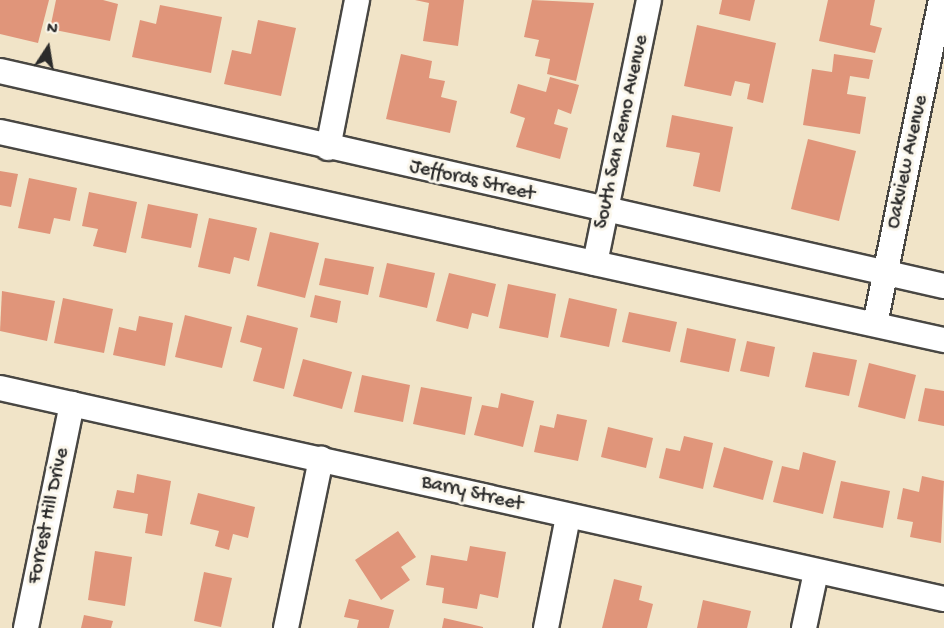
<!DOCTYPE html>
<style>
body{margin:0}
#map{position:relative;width:944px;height:628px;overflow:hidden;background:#f1e4c8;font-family:"Gochi Hand",sans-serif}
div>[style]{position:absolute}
.building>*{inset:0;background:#e0957a}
.roads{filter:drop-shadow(2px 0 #494743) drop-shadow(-2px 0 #494743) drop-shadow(0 2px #494743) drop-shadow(0 -2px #494743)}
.street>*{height:24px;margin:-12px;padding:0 12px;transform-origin:12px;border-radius:12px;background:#fff}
span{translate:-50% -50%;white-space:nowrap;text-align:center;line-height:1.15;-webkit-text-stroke:6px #fbf7ec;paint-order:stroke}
.street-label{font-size:20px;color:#2b2b2b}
.north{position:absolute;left:18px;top:18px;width:60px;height:60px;-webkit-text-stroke:4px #fbf7ec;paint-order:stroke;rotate:12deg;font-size:16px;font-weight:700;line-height:24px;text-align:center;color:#2b2b2b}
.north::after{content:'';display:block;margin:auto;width:21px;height:27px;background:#2b2b2b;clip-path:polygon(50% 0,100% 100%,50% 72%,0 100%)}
</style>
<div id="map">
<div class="building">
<div style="clip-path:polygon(0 0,49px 0,38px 43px,0 34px)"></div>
<div style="clip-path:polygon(56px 0,103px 0,118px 4px,110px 41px,50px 29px)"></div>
<div style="clip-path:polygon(464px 0,458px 46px,423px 41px,429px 3px,415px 0)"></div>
<div style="clip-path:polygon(532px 0,594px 3px,576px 81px,547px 74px,550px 59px,535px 56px,539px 40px,524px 37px)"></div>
<div style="clip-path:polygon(722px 0,755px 0,750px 21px,719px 14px)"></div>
<div style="clip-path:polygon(828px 0,875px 0,870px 25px,882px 28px,875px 53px,819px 41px)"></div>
<div style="clip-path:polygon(160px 5px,222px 17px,211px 73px,132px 57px,140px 20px,156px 24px)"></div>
<div style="clip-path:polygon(258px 20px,296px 28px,281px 96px,224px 84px,232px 50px,251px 54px)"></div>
<div style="clip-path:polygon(697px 25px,776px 43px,763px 103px,747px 99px,750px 84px,735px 81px,731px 96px,684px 86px)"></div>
<div style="clip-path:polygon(401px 54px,432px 61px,429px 78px,445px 81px,441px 97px,457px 101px,450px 133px,386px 119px)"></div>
<div style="clip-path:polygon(834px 54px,873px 60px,869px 79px,850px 76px,847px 94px,866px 97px,860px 134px,803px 125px,812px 69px,832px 72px)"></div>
<div style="clip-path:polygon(550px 77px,579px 85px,571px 114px,558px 109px,554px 124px,568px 128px,560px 159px,516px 147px,525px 118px,510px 113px,518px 84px,546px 92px)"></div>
<div style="clip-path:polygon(672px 115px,733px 127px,720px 192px,693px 186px,700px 153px,666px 147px)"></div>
<div style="clip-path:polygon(808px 139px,856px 151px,839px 221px,791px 209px)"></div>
<div style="clip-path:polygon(0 171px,18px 174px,11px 207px,0 205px)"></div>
<div style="clip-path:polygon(29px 178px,77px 188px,70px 221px,54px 218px,50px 234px,18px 228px)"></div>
<div style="clip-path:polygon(89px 192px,137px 202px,126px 253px,93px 246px,98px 229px,82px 226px)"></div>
<div style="clip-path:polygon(148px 204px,198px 214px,191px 248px,141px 238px)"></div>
<div style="clip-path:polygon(209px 218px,257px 228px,249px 261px,234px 257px,230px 274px,198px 267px)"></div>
<div style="clip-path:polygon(270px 232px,319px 243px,305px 298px,257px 286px)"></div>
<div style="clip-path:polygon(325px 258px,374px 267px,368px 295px,319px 285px)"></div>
<div style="clip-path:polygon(387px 263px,435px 273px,427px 308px,379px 297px)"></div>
<div style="clip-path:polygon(449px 273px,496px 284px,488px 317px,472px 313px,468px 329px,436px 321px)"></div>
<div style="clip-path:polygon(508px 284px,556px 294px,548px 338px,499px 328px)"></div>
<div style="clip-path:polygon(2px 291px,55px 301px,47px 341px,0 331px)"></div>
<div style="clip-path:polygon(315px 295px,341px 301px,337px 323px,310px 317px)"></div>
<div style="clip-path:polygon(63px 298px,113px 309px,104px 353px,54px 343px)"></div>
<div style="clip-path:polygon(569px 298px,617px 309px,609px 347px,560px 337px)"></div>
<div style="clip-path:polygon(629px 312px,677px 322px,670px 352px,622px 342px)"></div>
<div style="clip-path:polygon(185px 315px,232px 327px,222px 368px,175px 357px)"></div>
<div style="clip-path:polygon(247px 315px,298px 328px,284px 389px,253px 381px,262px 348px,240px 342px)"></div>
<div style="clip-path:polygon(139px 316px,173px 323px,165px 366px,113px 355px,119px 327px,136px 331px)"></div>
<div style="clip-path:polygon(687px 328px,736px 339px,729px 372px,680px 362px)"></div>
<div style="clip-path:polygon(747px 341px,775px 347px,769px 377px,740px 371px)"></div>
<div style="clip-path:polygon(813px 352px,857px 360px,849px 396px,805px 387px)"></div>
<div style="clip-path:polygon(303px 359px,352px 372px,342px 409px,293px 396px)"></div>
<div style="clip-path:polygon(869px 363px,916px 375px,905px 419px,858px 407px)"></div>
<div style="clip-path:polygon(362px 375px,410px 385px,403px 422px,354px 412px)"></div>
<div style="clip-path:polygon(421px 387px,472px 397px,465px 435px,413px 424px)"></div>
<div style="clip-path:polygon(925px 388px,944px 391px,944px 426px,918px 421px)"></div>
<div style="clip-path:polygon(501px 393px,534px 401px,523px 447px,474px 435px,482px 405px,498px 408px)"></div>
<div style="clip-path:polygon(557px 414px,587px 420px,578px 461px,534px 452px,540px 425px,554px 428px)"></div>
<div style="clip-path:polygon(608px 427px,653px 438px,646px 468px,601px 457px)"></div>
<div style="clip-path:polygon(684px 436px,713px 443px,703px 489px,659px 478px,666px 448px,680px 451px)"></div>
<div style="clip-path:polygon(724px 447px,773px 461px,763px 500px,713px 487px)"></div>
<div style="clip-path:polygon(803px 452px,836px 461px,823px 514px,773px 502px,782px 466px,799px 470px)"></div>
<div style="clip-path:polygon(137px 474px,171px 481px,162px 536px,145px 533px,148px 514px,113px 508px,117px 490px,134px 493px)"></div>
<div style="clip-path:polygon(922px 476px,944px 481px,941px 543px,910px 537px,913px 522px,897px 519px,903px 488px,919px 492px)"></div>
<div style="clip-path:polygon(841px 481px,890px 491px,883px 528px,833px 518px)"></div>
<div style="clip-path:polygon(198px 493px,255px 507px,248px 538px,233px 534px,229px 550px,215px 546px,219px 531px,190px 524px)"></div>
<div style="clip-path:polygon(398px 531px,416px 557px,401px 567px,410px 580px,381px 600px,355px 560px)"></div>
<div style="clip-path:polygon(470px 546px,506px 552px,498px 598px,480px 594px,477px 609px,442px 603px,444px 588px,426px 585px,431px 555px,467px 561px)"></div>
<div style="clip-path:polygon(95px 551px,132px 557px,125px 606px,88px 600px)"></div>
<div style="clip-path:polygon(204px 572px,232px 578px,221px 627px,194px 621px)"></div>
<div style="clip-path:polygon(614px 579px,642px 586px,639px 600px,653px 604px,647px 628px,602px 628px)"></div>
<div style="clip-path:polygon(349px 599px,394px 610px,389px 628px,357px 628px,359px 620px,344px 617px)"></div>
<div style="clip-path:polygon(703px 600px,751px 611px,747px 628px,697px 628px)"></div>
<div style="clip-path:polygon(84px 615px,113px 621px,111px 628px,81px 628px)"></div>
<div style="clip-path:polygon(444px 618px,483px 627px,483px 628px,442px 628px)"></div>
</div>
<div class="roads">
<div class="street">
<div style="left:0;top:71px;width:968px;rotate:12.83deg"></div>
<div style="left:0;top:132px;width:967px;rotate:12.43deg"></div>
<div style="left:328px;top:148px;width:151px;rotate:-78.9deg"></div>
<div style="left:595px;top:263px;width:268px;rotate:-78.4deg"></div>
<div style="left:875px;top:324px;width:331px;rotate:-78.5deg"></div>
<div style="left:0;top:388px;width:967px;rotate:12.6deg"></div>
<div style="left:26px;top:628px;width:229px;rotate:-78.4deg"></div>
<div style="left:286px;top:628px;width:173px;rotate:-78.3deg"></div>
<div style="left:546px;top:628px;width:113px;rotate:-78.8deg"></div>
<div style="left:804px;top:628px;width:57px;rotate:-77.9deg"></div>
</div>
</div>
<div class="street-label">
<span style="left:622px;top:132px;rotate:-78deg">South San Remo Avenue</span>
<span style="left:908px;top:162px;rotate:-78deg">Oakview Avenue</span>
<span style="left:472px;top:181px;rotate:13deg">Jeffords Street</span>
<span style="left:472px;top:494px;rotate:13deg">Barry Street</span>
<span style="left:49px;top:516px;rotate:-78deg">Forrest Hill Drive</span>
</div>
<div class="north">N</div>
</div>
